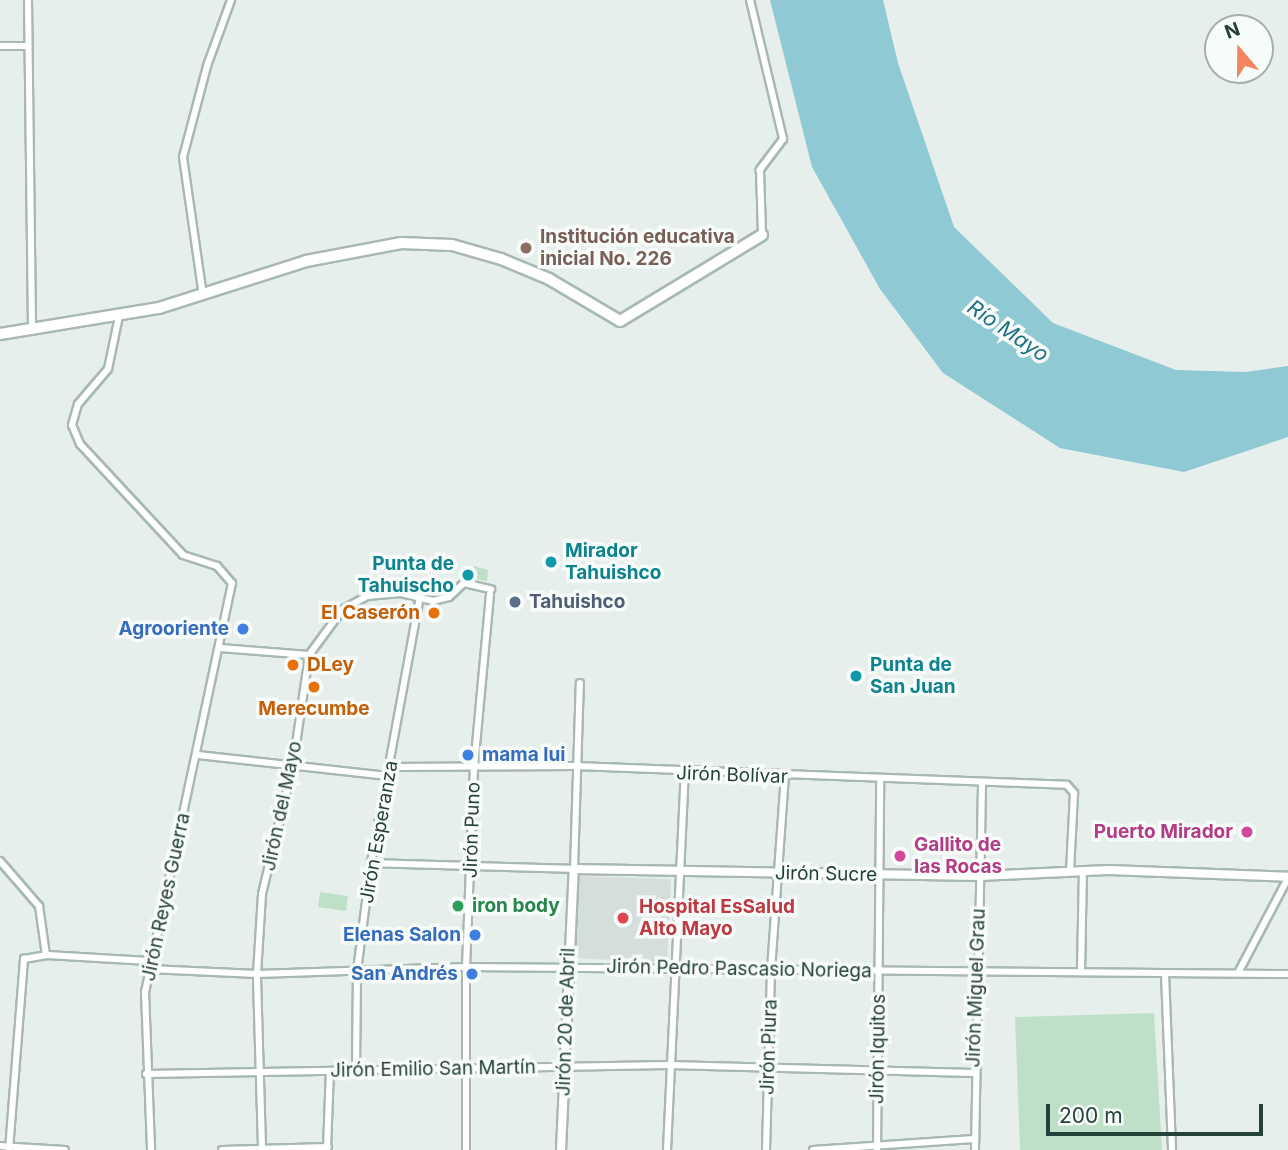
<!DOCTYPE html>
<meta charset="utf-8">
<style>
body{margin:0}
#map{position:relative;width:1288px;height:1150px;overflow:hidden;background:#e6efeb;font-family:Inter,sans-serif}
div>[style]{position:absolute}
.built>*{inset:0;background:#d4dfda}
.green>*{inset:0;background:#bfe0c8}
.water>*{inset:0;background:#8ec9d4}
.roads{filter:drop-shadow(2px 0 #a8b8b2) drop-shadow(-2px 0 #a8b8b2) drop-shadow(0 2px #a8b8b2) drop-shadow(0 -2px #a8b8b2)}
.minor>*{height:6px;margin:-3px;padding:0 3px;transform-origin:3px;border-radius:3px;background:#fff}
.tertiary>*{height:8px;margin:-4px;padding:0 4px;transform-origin:4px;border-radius:4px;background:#fff}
.secondary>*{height:10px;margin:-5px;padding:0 5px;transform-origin:5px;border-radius:5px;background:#fff}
.dots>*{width:19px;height:19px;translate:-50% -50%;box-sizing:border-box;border:4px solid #f7fbf9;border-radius:50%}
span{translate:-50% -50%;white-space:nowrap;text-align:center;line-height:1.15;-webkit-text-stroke:7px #f7fbf9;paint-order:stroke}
.education-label{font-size:19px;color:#785e54;font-weight:700}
.left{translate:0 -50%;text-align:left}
.culture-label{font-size:19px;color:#0d838f;font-weight:700}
.right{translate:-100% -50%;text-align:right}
.service-label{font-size:19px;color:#4e5e75;font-weight:700}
.food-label{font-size:19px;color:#c56008;font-weight:700}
.shop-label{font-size:19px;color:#366cbe;font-weight:700}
.street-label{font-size:19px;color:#24423a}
.hotel-label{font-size:19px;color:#b23c85;font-weight:700}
.leisure-label{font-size:19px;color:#27864d;font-weight:700}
.health-label{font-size:19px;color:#be3a42;font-weight:700}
.water-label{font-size:21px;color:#1c6f80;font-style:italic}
.north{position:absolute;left:1204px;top:14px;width:70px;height:70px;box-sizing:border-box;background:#f7fbf9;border:2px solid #a3b1ad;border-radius:50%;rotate:340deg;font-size:19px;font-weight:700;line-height:28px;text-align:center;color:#24423a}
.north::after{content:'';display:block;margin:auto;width:24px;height:32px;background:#f4845f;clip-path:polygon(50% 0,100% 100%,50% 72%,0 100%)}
.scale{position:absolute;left:1046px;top:1104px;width:217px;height:32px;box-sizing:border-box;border:4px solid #24423a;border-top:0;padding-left:9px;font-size:21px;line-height:24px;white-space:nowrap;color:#24423a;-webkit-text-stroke:5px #f7fbf9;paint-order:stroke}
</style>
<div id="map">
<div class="built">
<div style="clip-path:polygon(578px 876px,671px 879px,667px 963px,574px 958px)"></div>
</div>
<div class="green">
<div style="clip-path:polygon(474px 566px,488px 570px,487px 581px,467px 578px)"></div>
<div style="clip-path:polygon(320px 892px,348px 896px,346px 911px,318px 907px)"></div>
<div style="clip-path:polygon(1154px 1013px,1162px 1150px,1020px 1150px,1015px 1017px)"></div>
</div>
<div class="water">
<div style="clip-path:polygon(770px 0,883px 0,898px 63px,954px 227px,1053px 323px,1176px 370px,1246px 372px,1288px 366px,1288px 437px,1184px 472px,1060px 448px,943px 373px,880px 289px,812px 167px)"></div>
</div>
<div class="roads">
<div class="minor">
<div style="left:28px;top:0;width:331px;rotate:89.3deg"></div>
<div style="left:750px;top:0;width:143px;rotate:76.6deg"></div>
<div style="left:783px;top:139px;width:39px;rotate:127deg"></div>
<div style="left:760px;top:170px;width:65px;rotate:88.2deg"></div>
<div style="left:0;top:46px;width:28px"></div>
<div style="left:203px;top:296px;width:140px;rotate:-98.2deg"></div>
<div style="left:183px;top:157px;width:94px;rotate:-75.2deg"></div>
<div style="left:207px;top:66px;width:70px;rotate:-70deg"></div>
<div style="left:119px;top:316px;width:54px;rotate:101.7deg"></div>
<div style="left:108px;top:369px;width:46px;rotate:130.6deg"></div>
<div style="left:78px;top:404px;width:22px;rotate:106deg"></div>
<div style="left:72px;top:425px;width:21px;rotate:67deg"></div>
<div style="left:80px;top:444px;width:151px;rotate:47.1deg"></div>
<div style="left:183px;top:555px;width:36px;rotate:18deg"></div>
<div style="left:217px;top:566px;width:23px;rotate:49deg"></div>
<div style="left:232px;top:583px;width:418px;rotate:102deg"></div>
<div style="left:145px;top:992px;width:158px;rotate:87.8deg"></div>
<div style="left:220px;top:648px;width:89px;rotate:4.5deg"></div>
<div style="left:198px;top:755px;width:191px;rotate:6.3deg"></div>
<div style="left:390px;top:767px;width:186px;rotate:-0.3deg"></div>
<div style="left:576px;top:766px;width:491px;rotate:2.2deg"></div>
<div style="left:1067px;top:785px;width:11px;rotate:49deg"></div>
<div style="left:1074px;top:793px;width:79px;rotate:92.9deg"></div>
<div style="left:0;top:861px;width:60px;rotate:49.1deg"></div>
<div style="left:39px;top:906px;width:49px;rotate:81.9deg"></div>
<div style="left:371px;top:863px;width:203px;rotate:1.7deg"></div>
<div style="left:574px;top:869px;width:186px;rotate:-88.2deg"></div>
<div style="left:149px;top:969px;width:108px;rotate:2.7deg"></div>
<div style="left:257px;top:974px;width:209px;rotate:-1.9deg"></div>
<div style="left:466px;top:967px;width:822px;rotate:0.49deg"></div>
<div style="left:1081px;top:972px;width:101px;rotate:-88.9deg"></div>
<div style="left:1238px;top:973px;width:107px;rotate:-62.2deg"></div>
<div style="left:1165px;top:974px;width:176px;rotate:87.7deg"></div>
<div style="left:356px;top:1069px;width:98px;rotate:-89.4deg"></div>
<div style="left:357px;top:971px;width:109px;rotate:-82.6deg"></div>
<div style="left:371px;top:863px;width:270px;rotate:-79.6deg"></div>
<div style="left:146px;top:1074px;width:523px;rotate:-0.99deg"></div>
<div style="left:669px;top:1065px;width:304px;rotate:1.5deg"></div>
<div style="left:0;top:1146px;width:65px;rotate:3.5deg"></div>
<div style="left:262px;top:1147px;width:173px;rotate:-91.7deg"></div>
<div style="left:257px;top:974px;width:80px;rotate:-86.4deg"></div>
<div style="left:262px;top:894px;width:133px;rotate:-76.5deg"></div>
<div style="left:293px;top:765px;width:111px;rotate:-81.7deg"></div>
<div style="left:309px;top:655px;width:56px;rotate:-53.7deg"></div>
<div style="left:342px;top:610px;width:29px;rotate:-29deg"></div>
<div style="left:367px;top:596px;width:34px;rotate:-5deg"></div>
<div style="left:401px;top:593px;width:33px;rotate:14deg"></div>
<div style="left:433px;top:601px;width:16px;rotate:-14deg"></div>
<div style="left:449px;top:597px;width:21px;rotate:-43deg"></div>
<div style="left:464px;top:583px;width:28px;rotate:13deg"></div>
<div style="left:327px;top:1148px;width:77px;rotate:-87.8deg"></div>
<div style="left:9px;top:1150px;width:192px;rotate:-85.5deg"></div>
<div style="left:24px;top:959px;width:22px;rotate:-10deg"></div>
<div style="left:46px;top:955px;width:104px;rotate:3.3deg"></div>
<div style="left:222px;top:1150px;width:106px;rotate:-1.6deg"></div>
<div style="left:466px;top:1150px;width:183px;rotate:-90deg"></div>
<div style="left:466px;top:967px;width:200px;rotate:-87.7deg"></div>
<div style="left:474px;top:767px;width:174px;rotate:-84.7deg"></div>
<div style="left:667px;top:1150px;width:376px;rotate:-87.3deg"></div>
<div style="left:766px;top:1150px;width:180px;rotate:-88.4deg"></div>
<div style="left:771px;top:970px;width:194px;rotate:-85.9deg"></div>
<div style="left:813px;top:1150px;width:161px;rotate:-3.9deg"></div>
<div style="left:877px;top:1150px;width:371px;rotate:-89.5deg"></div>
<div style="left:975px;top:1150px;width:367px;rotate:-88.9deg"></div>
</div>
<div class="tertiary">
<div style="left:561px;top:1150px;width:281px;rotate:-87.4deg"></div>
<div style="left:574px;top:869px;width:406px;rotate:1deg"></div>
<div style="left:980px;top:876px;width:129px;rotate:-2.7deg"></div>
<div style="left:1109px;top:870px;width:179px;rotate:2.2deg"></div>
</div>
<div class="secondary">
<div style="left:0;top:334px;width:161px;rotate:-9.3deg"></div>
<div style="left:159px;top:308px;width:154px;rotate:-17.7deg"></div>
<div style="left:306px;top:261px;width:97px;rotate:-10.7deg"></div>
<div style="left:401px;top:243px;width:51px;rotate:2.2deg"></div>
<div style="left:452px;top:245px;width:51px;rotate:15.9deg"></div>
<div style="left:501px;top:259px;width:52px;rotate:22.6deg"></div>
<div style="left:549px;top:279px;width:82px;rotate:30.6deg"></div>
<div style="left:620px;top:321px;width:166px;rotate:-31.2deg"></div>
</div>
</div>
<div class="dots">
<div style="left:526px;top:248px;background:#8d6e63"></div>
<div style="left:551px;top:562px;background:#0f9aa8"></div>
<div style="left:468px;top:575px;background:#0f9aa8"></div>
<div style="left:515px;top:602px;background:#5c6f8a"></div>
<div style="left:434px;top:613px;background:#e8710a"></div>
<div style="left:243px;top:629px;background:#3f7fe0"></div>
<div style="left:293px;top:665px;background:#e8710a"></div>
<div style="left:856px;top:676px;background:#0f9aa8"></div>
<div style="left:314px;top:687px;background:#e8710a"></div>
<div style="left:468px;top:755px;background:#3f7fe0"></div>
<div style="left:1247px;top:832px;background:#d1479c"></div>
<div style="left:900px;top:856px;background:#d1479c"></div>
<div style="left:458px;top:906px;background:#2e9e5b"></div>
<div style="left:623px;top:918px;background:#e0444e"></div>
<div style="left:475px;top:935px;background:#3f7fe0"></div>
<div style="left:472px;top:974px;background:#3f7fe0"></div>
</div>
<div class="education-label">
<span class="left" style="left:540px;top:248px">Institución educativa<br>inicial No. 226</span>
</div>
<div class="culture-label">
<span class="left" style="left:565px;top:562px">Mirador<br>Tahuishco</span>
<span class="right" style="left:454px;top:575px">Punta de<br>Tahuischo</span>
<span class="left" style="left:870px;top:676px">Punta de<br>San Juan</span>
</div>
<div class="service-label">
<span class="left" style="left:529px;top:602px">Tahuishco</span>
</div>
<div class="food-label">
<span class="right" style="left:420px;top:613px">El Caserón</span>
<span class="left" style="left:307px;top:665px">DLey</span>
<span style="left:314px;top:709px">Merecumbe</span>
</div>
<div class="shop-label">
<span class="right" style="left:229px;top:629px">Agrooriente</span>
<span class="left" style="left:482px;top:755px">mama lui</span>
<span class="right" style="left:461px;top:935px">Elenas Salon</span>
<span class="right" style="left:458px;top:974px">San Andrés</span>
</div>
<div class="street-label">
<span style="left:732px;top:775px;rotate:2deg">Jirón Bolívar</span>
<span style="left:282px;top:806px;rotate:-78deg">Jirón del Mayo</span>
<span style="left:472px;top:830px;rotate:-88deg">Jirón Puno</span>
<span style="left:379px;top:832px;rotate:-80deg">Jirón Esperanza</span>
<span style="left:826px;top:874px;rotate:1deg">Jirón Sucre</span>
<span style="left:166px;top:897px;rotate:-78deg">Jirón Reyes Guerra</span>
<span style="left:739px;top:969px;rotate:1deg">Jirón Pedro Pascasio Noriega</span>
<span style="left:976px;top:988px;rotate:-88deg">Jirón Miguel Grau</span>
<span style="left:566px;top:1022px;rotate:-88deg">Jirón 20 de Abril</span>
<span style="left:769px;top:1047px;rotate:-88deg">Jirón Piura</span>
<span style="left:878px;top:1049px;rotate:-89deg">Jirón Iquitos</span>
<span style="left:433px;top:1069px;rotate:-1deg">Jirón Emilio San Martín</span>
</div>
<div class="hotel-label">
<span class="right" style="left:1233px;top:832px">Puerto Mirador</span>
<span class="left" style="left:914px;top:856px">Gallito de<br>las Rocas</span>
</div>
<div class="leisure-label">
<span class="left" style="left:472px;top:906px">iron body</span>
</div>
<div class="health-label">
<span class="left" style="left:639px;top:918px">Hospital EsSalud<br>Alto Mayo</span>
</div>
<div class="water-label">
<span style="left:1008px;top:331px;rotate:34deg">Río Mayo</span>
</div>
<div class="north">N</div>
<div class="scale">200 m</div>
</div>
